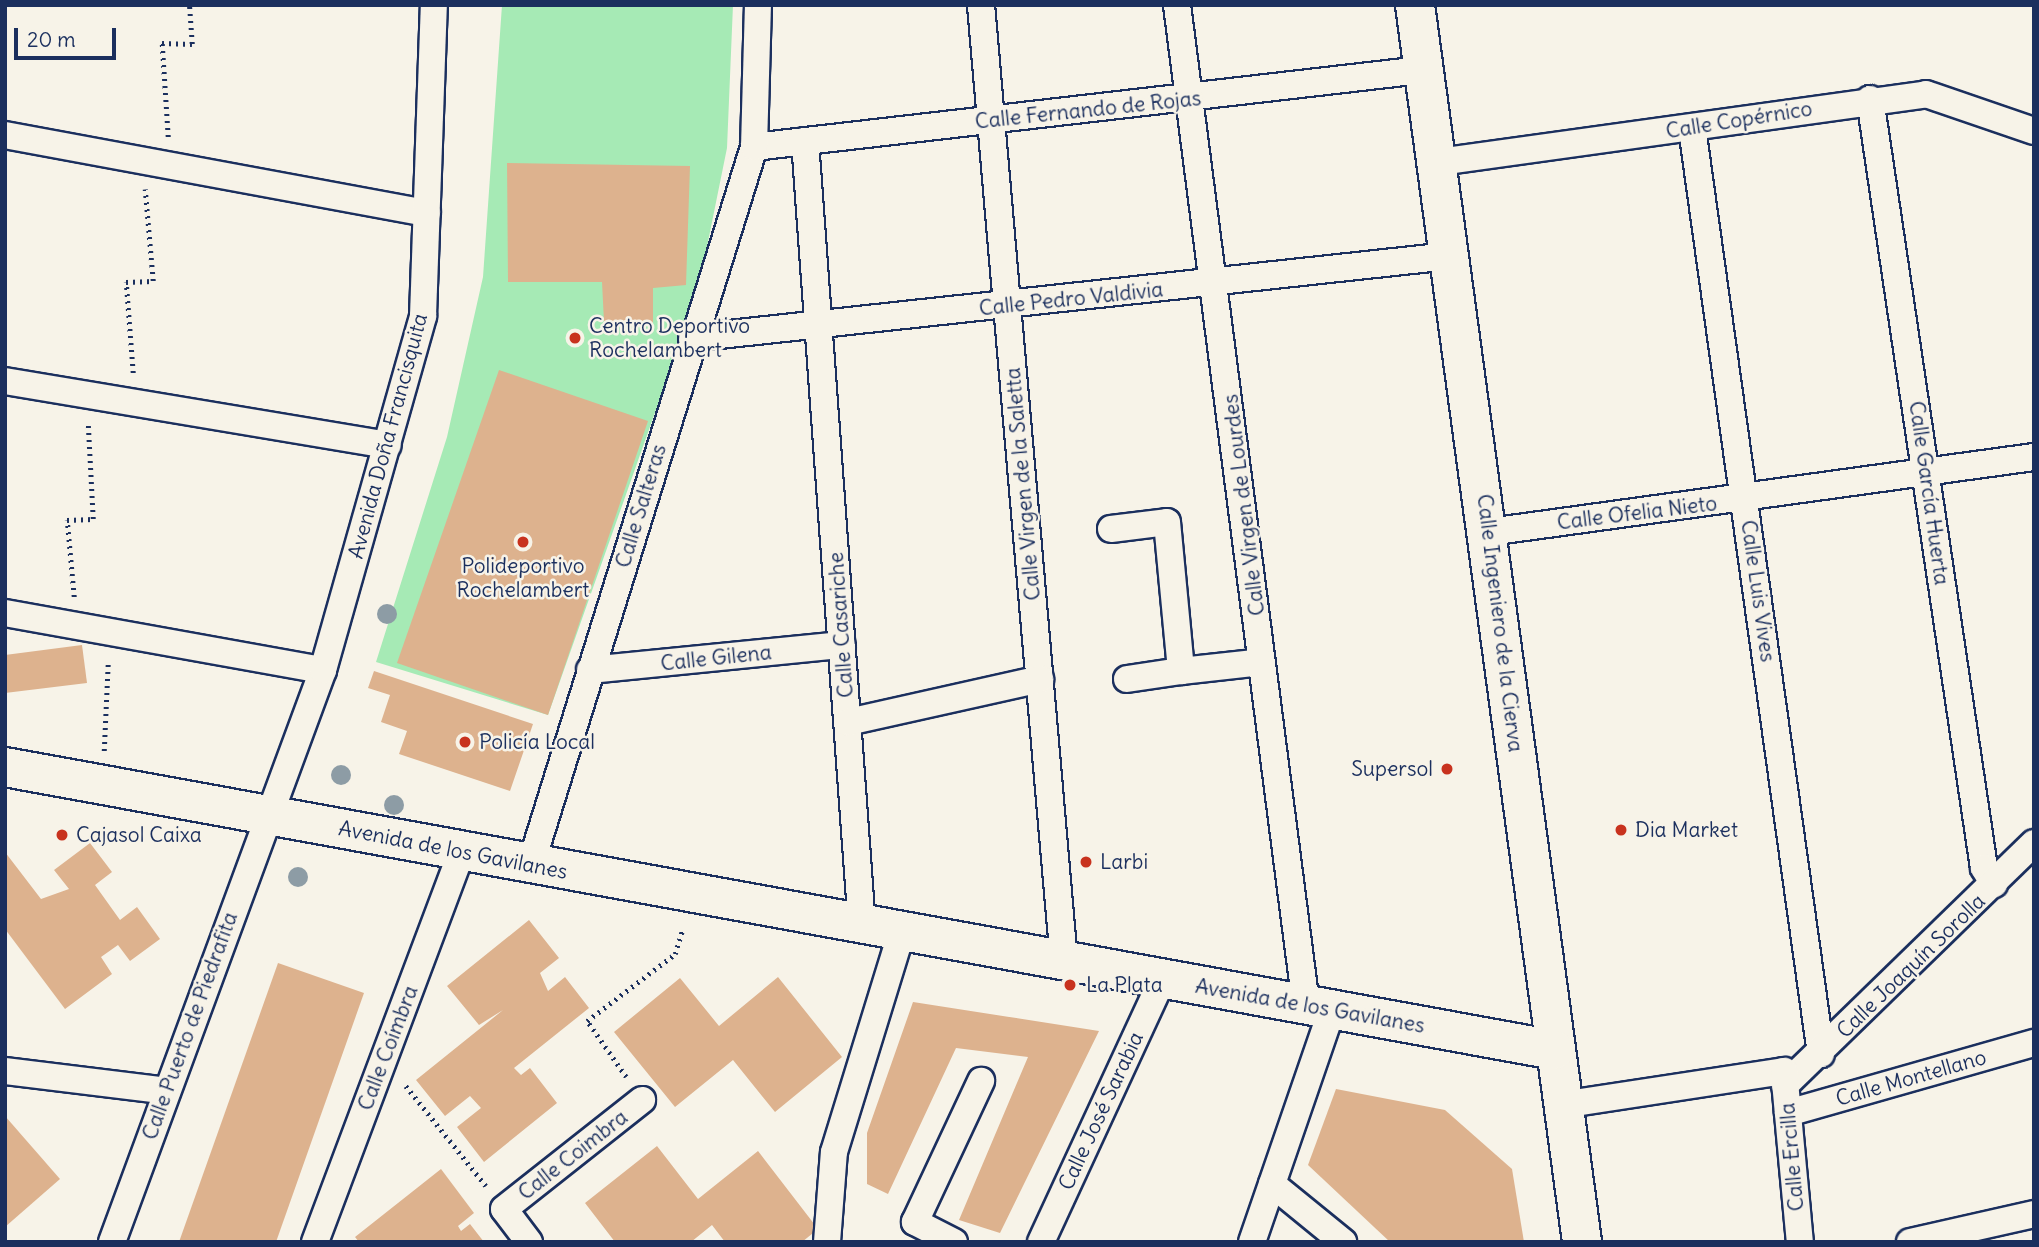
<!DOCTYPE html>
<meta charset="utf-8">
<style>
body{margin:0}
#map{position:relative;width:2039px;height:1247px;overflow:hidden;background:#f7f3e8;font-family:Delius,sans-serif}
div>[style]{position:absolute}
.green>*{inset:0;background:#a6eab5}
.building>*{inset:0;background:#ddb28e}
.path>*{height:4.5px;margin-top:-2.25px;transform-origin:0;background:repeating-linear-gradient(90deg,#1b2f5e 0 2px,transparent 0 7px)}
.roads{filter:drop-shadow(2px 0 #1b2f5e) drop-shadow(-2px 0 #1b2f5e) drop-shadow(0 2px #1b2f5e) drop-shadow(0 -2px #1b2f5e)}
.street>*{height:26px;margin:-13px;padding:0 13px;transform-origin:13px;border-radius:13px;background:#f7f3e8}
.secondary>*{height:38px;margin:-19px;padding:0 19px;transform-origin:19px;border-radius:19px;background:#f7f3e8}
.trees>*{width:20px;height:20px;margin:-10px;border-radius:50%;background:#8d9ca5}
.dots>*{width:19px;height:19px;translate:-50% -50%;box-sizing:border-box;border:4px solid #f7f3e8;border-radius:50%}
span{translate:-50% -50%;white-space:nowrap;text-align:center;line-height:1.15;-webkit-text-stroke:5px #f7f3e8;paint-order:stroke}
.street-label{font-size:21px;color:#1b2f5e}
.poi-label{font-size:21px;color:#1b2f5e}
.left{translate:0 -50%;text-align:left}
.right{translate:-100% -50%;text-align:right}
.frame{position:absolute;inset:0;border:7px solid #1b2f5e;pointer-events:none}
.scale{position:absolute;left:14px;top:28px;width:102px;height:32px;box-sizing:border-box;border:4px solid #1b2f5e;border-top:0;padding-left:9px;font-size:21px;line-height:24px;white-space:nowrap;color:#1b2f5e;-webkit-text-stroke:5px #f7f3e8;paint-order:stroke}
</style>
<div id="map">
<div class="green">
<div style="clip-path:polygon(502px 5px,733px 5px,727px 148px,698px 291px,548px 715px,376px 662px,447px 437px,483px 277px)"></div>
</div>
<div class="building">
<div style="clip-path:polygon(507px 163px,690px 166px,686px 285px,653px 288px,653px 324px,604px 322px,602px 282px,508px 282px)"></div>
<div style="clip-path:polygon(499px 370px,648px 421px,548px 715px,397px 663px)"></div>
<div style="clip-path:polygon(82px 645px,87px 683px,5px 693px,5px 655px)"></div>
<div style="clip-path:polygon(374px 671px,533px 724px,510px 791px,399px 754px,407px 731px,381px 722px,390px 695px,368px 688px)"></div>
<div style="clip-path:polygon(90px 843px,112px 872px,95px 885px,120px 920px,137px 907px,160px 939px,130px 961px,118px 945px,101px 957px,112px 974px,65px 1009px,5px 929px,5px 852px,41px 899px,69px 889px,54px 870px)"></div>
<div style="clip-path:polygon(529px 920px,559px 958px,540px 973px,548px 991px,565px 977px,589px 1008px,514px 1068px,521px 1075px,530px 1068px,557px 1103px,484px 1162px,457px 1127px,481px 1108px,470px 1096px,445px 1116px,416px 1080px,503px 1010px,479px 1025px,447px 986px)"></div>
<div style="clip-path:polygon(278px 963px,364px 993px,276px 1242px,179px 1242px)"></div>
<div style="clip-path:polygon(778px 977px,842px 1057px,775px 1112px,733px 1060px,675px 1107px,614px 1032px,680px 978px,719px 1026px)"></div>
<div style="clip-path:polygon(913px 1002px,1099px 1031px,1000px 1233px,959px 1220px,1028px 1057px,956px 1048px,888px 1194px,867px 1184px,867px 1133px)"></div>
<div style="clip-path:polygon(1336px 1089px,1445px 1110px,1512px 1169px,1524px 1242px,1390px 1242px,1308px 1165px)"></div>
<div style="clip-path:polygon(5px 1116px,60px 1179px,5px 1227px)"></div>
<div style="clip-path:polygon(657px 1146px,698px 1199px,758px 1151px,818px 1229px,802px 1242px,725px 1242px,712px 1225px,691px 1242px,615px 1242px,585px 1203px)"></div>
<div style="clip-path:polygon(441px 1169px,474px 1213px,458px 1226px,461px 1231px,470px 1224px,484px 1242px,359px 1242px,355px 1237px)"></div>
</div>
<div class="path">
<div style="left:168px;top:137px;width:94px;rotate:-93.7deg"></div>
<div style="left:162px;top:43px;width:30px;rotate:2deg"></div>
<div style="left:192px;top:44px;width:39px;rotate:-94deg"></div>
<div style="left:133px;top:373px;width:91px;rotate:-94.4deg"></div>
<div style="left:126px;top:282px;width:27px;rotate:-2deg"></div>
<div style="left:153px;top:281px;width:92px;rotate:-95deg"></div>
<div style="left:74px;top:597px;width:77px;rotate:-95.2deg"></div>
<div style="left:67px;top:520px;width:26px;rotate:-2deg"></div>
<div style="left:93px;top:519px;width:94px;rotate:-93deg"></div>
<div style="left:104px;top:751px;width:89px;rotate:-87.4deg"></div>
<div style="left:626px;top:1077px;width:68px;rotate:-124.9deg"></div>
<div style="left:587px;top:1021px;width:111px;rotate:-37.3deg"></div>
<div style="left:675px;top:954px;width:27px;rotate:-73deg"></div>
<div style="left:406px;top:1086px;width:128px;rotate:51.3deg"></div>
</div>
<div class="roads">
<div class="street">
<div style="left:981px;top:5px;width:961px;rotate:85.04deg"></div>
<div style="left:1177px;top:5px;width:1008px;rotate:82.65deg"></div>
<div style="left:1870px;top:99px;width:777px;rotate:81.57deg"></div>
<div style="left:1984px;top:868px;width:19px;rotate:58deg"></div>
<div style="left:1692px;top:128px;width:935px;rotate:82.07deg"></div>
<div style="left:5px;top:135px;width:429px;rotate:10.5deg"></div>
<div style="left:805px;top:141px;width:787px;rotate:85.85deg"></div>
<div style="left:754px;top:147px;width:672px;rotate:-6.58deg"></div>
<div style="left:1439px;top:162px;width:492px;rotate:-7.9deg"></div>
<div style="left:1926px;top:94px;width:114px;rotate:18.9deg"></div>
<div style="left:692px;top:338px;width:761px;rotate:-6.18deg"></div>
<div style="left:5px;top:381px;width:388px;rotate:9.5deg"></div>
<div style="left:1111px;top:529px;width:56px;rotate:-7.1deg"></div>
<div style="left:1167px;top:522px;width:150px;rotate:84.6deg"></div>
<div style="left:1181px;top:671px;width:81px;rotate:-6.3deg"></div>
<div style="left:1489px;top:532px;width:550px;rotate:-7.84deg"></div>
<div style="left:5px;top:613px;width:323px;rotate:10.2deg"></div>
<div style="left:590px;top:670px;width:253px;rotate:-5.7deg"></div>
<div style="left:1127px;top:679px;width:55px;rotate:-8.4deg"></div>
<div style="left:848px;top:722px;width:197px;rotate:-12.6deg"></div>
<div style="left:530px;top:867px;width:754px;rotate:-72.72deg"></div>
<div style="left:754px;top:147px;width:142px;rotate:-88.4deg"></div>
<div style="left:5px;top:1071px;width:163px;rotate:7deg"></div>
<div style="left:1785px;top:1085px;width:347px;rotate:-44.2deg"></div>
<div style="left:1562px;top:1105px;width:225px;rotate:-8.7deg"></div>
<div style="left:1784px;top:1071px;width:172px;rotate:84.7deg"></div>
<div style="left:1788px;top:1113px;width:256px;rotate:-15.9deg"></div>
<div style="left:1272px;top:1184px;width:92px;rotate:39.2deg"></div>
<div style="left:112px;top:1242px;width:610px;rotate:-69.75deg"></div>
<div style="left:323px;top:670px;width:368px;rotate:-74.2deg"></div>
<div style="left:423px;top:316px;width:311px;rotate:-88deg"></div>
<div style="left:315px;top:1242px;width:415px;rotate:-69.4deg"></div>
<div style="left:529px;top:1242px;width:41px;rotate:-127.1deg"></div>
<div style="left:504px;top:1209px;width:176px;rotate:-38.3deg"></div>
<div style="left:827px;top:1242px;width:90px;rotate:-85.6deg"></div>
<div style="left:834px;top:1152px;width:228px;rotate:-72.9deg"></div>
<div style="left:954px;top:1242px;width:44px;rotate:-152.9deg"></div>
<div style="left:915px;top:1222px;width:156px;rotate:-64.9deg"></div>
<div style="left:1041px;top:1242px;width:289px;rotate:-65.2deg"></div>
<div style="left:1252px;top:1242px;width:245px;rotate:-71deg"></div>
<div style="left:1910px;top:1242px;width:127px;rotate:-12.7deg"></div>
</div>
<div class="secondary">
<div style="left:1415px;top:5px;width:1248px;rotate:82.31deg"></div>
<div style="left:5px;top:767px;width:1575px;rotate:10.35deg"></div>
</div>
</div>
<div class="trees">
<div style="left:387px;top:614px"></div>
<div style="left:341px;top:775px"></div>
<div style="left:394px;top:805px"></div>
<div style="left:298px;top:877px"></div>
</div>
<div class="dots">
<div style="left:575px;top:338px;background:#c8321e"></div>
<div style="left:523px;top:542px;background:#c8321e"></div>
<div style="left:465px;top:742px;background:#c8321e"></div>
<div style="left:1447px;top:769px;background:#c8321e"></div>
<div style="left:1621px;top:830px;background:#c8321e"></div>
<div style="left:62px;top:835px;background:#c8321e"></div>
<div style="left:1086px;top:862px;background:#c8321e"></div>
<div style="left:1070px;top:985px;background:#c8321e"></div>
</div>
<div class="street-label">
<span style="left:1088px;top:110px;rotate:-6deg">Calle Fernando de Rojas</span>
<span style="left:1739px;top:120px;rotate:-9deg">Calle Copérnico</span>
<span style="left:1071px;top:299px;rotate:-6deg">Calle Pedro Valdivia</span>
<span style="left:388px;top:436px;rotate:-75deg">Avenida Doña Francisquita</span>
<span style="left:1023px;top:484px;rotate:-95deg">Calle Virgen de la Saletta</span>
<span style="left:1929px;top:493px;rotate:82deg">Calle García Huerta</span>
<span style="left:1244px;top:505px;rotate:-97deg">Calle Virgen de Lourdes</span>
<span style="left:641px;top:506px;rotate:-73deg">Calle Salteras</span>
<span style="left:1637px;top:513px;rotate:-7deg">Calle Ofelia Nieto</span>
<span style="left:1758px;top:591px;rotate:82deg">Calle Luis Vives</span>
<span style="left:1500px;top:623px;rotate:83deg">Calle Ingeniero de la Cierva</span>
<span style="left:841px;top:625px;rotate:-94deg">Calle Casariche</span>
<span style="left:716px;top:658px;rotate:-6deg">Calle Gilena</span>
<span style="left:453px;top:850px;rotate:11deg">Avenida de los Gavilanes</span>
<span style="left:1911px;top:966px;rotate:-44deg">Calle Joaquín Sorolla</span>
<span style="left:1310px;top:1006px;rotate:10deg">Avenida de los Gavilanes</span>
<span style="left:190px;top:1026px;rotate:-70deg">Calle Puerto de Piedrafita</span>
<span style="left:388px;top:1048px;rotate:-69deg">Calle Coímbra</span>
<span style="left:1911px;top:1078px;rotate:-16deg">Calle Montellano</span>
<span style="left:1101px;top:1111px;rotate:-65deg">Calle José Sarabia</span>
<span style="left:573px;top:1155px;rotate:-38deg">Calle Coimbra</span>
<span style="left:1792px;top:1157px;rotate:-95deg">Calle Ercilla</span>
</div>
<div class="poi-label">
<span class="left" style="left:589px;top:338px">Centro Deportivo<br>Rochelambert</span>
<span style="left:523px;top:578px">Polideportivo<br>Rochelambert</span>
<span class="left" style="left:479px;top:742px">Policía Local</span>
<span class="right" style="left:1433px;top:769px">Supersol</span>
<span class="left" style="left:1635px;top:830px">Dia Market</span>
<span class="left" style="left:76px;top:835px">Cajasol Caixa</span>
<span class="left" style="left:1100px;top:862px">Larbi</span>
<span class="left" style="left:1086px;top:985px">La Plata</span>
</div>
<div class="frame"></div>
<div class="scale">20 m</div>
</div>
